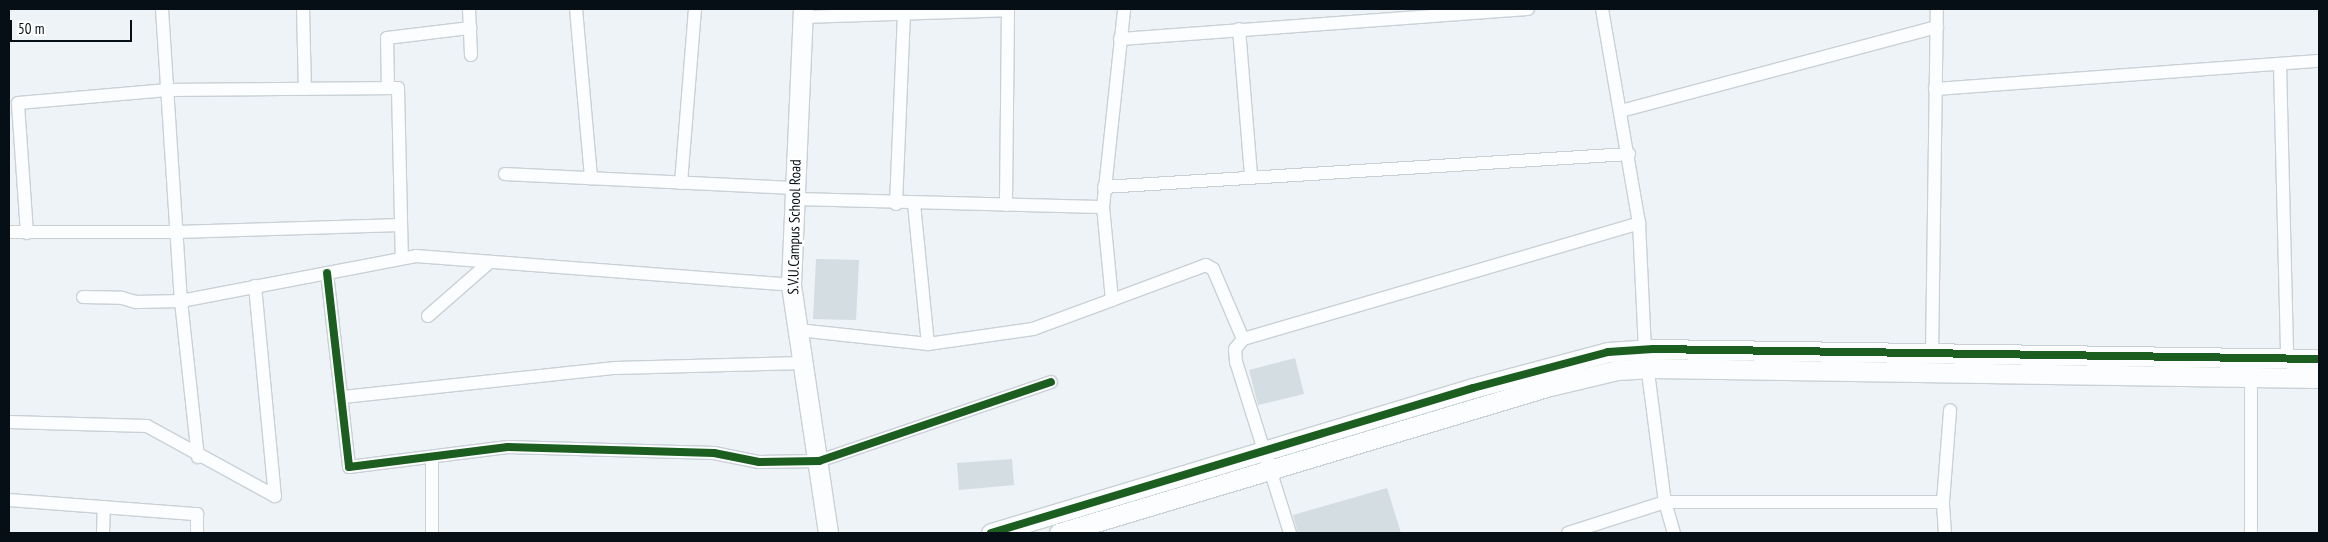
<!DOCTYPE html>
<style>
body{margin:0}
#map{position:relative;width:2328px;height:542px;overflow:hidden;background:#eef3f8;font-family:"PT Sans Narrow",sans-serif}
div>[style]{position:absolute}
.building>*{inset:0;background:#d4dde1}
.roads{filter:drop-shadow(1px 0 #c9d1d6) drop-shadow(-1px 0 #c9d1d6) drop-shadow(0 1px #c9d1d6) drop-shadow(0 -1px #c9d1d6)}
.street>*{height:12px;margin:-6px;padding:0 6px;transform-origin:6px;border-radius:6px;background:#fcfdfe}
.secondary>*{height:19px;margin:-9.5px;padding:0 9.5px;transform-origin:9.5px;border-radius:9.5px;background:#fcfdfe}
.cycleway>*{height:8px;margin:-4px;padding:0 4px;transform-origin:4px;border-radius:4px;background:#1b5e20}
span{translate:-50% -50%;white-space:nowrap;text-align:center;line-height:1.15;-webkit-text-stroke:5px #fff;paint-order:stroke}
.street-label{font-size:15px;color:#060f15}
.frame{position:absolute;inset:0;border:10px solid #060f15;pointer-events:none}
.scale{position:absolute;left:10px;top:20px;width:122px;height:22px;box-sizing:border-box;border:2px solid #060f15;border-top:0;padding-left:6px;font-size:15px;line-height:18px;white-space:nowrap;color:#060f15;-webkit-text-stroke:4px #fff;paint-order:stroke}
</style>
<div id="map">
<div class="building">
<div style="clip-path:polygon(816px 259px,859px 260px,856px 320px,813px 319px)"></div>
<div style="clip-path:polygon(1295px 358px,1304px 394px,1258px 405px,1249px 370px)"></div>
<div style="clip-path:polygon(1012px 459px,1014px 485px,959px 490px,957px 463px)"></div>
<div style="clip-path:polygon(1387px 488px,1401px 533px,1298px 533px,1293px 515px)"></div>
</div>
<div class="roads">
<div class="street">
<div style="left:162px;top:9px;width:293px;rotate:86.3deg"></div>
<div style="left:181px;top:301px;width:239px;rotate:-10.8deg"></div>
<div style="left:416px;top:256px;width:376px;rotate:4.4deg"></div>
<div style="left:303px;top:9px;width:80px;rotate:88.6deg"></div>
<div style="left:469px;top:9px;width:46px;rotate:87.5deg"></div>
<div style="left:576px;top:9px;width:170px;rotate:84.9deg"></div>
<div style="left:1602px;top:9px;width:217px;rotate:80.2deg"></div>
<div style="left:1639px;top:223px;width:126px;rotate:87.3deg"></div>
<div style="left:1645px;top:349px;width:154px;rotate:82.6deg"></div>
<div style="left:1665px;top:502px;width:32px;rotate:74deg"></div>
<div style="left:802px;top:17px;width:206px;rotate:-1.9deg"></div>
<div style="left:1008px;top:10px;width:195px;rotate:90.6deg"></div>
<div style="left:1239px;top:29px;width:147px;rotate:85.3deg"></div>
<div style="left:1120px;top:39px;width:409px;rotate:-4.2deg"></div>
<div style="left:2280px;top:64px;width:294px;rotate:88.6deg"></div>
<div style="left:388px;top:88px;width:50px;rotate:-91.1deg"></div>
<div style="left:387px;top:38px;width:84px;rotate:-6.9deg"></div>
<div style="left:1935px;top:89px;width:385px;rotate:-4.2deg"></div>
<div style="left:1621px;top:111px;width:327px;rotate:-14.9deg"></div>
<div style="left:505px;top:174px;width:288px;rotate:2.8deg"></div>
<div style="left:681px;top:183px;width:175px;rotate:-85.4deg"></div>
<div style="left:1104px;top:187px;width:526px;rotate:-3.6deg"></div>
<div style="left:793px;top:199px;width:310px;rotate:1.5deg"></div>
<div style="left:1103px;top:207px;width:199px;rotate:-83.9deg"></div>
<div style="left:896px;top:204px;width:189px;rotate:-87.6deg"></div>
<div style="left:914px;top:204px;width:141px;rotate:84.3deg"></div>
<div style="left:9px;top:232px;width:168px"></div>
<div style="left:177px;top:232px;width:224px;rotate:-1.8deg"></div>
<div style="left:27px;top:233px;width:130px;rotate:-94deg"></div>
<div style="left:18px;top:103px;width:150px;rotate:-5deg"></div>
<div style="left:167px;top:90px;width:231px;rotate:-0.5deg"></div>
<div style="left:398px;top:88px;width:170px;rotate:88.7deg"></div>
<div style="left:327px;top:273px;width:195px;rotate:83.5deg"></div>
<div style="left:349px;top:467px;width:160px;rotate:-7.2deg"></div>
<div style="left:508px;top:447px;width:206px;rotate:1.7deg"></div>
<div style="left:714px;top:453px;width:46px;rotate:11.3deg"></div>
<div style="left:759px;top:462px;width:60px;rotate:-1deg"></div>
<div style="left:819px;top:461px;width:245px;rotate:-18.8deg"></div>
<div style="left:255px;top:286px;width:211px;rotate:84.6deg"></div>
<div style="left:83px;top:297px;width:39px;rotate:1deg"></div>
<div style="left:122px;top:298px;width:15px;rotate:16deg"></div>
<div style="left:136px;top:302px;width:45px;rotate:-1.3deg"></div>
<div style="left:181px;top:301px;width:157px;rotate:83.8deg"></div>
<div style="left:1112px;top:300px;width:100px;rotate:-20.4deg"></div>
<div style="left:1206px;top:265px;width:8px;rotate:30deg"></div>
<div style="left:1213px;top:269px;width:76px;rotate:66.8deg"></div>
<div style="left:428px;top:316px;width:82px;rotate:-41.1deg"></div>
<div style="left:798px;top:330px;width:131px;rotate:6.1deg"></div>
<div style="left:928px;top:344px;width:106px;rotate:-8.1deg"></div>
<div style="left:1033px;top:329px;width:84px;rotate:-20.2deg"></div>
<div style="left:1112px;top:300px;width:93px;rotate:-95.5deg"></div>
<div style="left:1932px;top:355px;width:346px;rotate:-89.2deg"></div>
<div style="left:2251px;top:371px;width:162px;rotate:90deg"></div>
<div style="left:343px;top:397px;width:274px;rotate:-6.1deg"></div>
<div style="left:615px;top:368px;width:188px;rotate:-1.5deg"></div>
<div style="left:9px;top:422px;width:138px;rotate:1.7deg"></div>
<div style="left:147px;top:426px;width:146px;rotate:28.7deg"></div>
<div style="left:432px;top:458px;width:75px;rotate:90deg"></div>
<div style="left:9px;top:500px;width:189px;rotate:4.3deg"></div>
<div style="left:197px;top:514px;width:19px;rotate:90deg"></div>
<div style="left:103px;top:533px;width:26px;rotate:-88deg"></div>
<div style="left:1290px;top:533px;width:179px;rotate:-107.5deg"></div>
<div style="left:1236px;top:362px;width:13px;rotate:-94deg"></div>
<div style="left:1235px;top:349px;width:13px;rotate:-51deg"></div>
<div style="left:1243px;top:339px;width:413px;rotate:-16.3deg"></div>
<div style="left:1568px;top:533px;width:102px;rotate:-17.7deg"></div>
<div style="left:1665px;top:502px;width:278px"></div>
<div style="left:1945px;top:533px;width:31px;rotate:-94deg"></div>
<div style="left:1943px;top:502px;width:92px;rotate:-85.6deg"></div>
</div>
<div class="secondary">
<div style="left:803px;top:9px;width:276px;rotate:92.5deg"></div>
<div style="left:791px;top:285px;width:251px;rotate:81.5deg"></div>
<div style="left:991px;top:533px;width:503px;rotate:-16.74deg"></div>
<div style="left:1473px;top:388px;width:140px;rotate:-14.9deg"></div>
<div style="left:1608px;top:352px;width:45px;rotate:-3.8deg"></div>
<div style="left:1653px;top:349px;width:666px;rotate:0.86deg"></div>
<div style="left:1059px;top:533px;width:513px;rotate:-16.67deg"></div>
<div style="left:1550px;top:386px;width:69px;rotate:-13.4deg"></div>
<div style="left:1617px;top:370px;width:37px;rotate:-3deg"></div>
<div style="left:1654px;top:368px;width:665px;rotate:0.86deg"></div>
</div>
</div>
<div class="cycleway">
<div style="left:327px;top:273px;width:195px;rotate:83.5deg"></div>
<div style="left:349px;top:467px;width:160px;rotate:-7.2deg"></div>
<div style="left:508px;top:447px;width:206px;rotate:1.7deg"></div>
<div style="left:714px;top:453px;width:46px;rotate:11.3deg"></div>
<div style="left:759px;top:462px;width:60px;rotate:-1deg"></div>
<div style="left:819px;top:461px;width:245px;rotate:-18.8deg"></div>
<div style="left:991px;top:533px;width:503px;rotate:-16.74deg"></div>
<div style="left:1473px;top:388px;width:140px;rotate:-14.9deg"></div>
<div style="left:1608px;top:352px;width:45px;rotate:-3.8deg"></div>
<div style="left:1653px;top:349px;width:666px;rotate:0.86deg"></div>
</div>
<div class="street-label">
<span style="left:794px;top:227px;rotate:-89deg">S.V.U.Campus School Road</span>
</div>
<div class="frame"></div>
<div class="scale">50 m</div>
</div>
